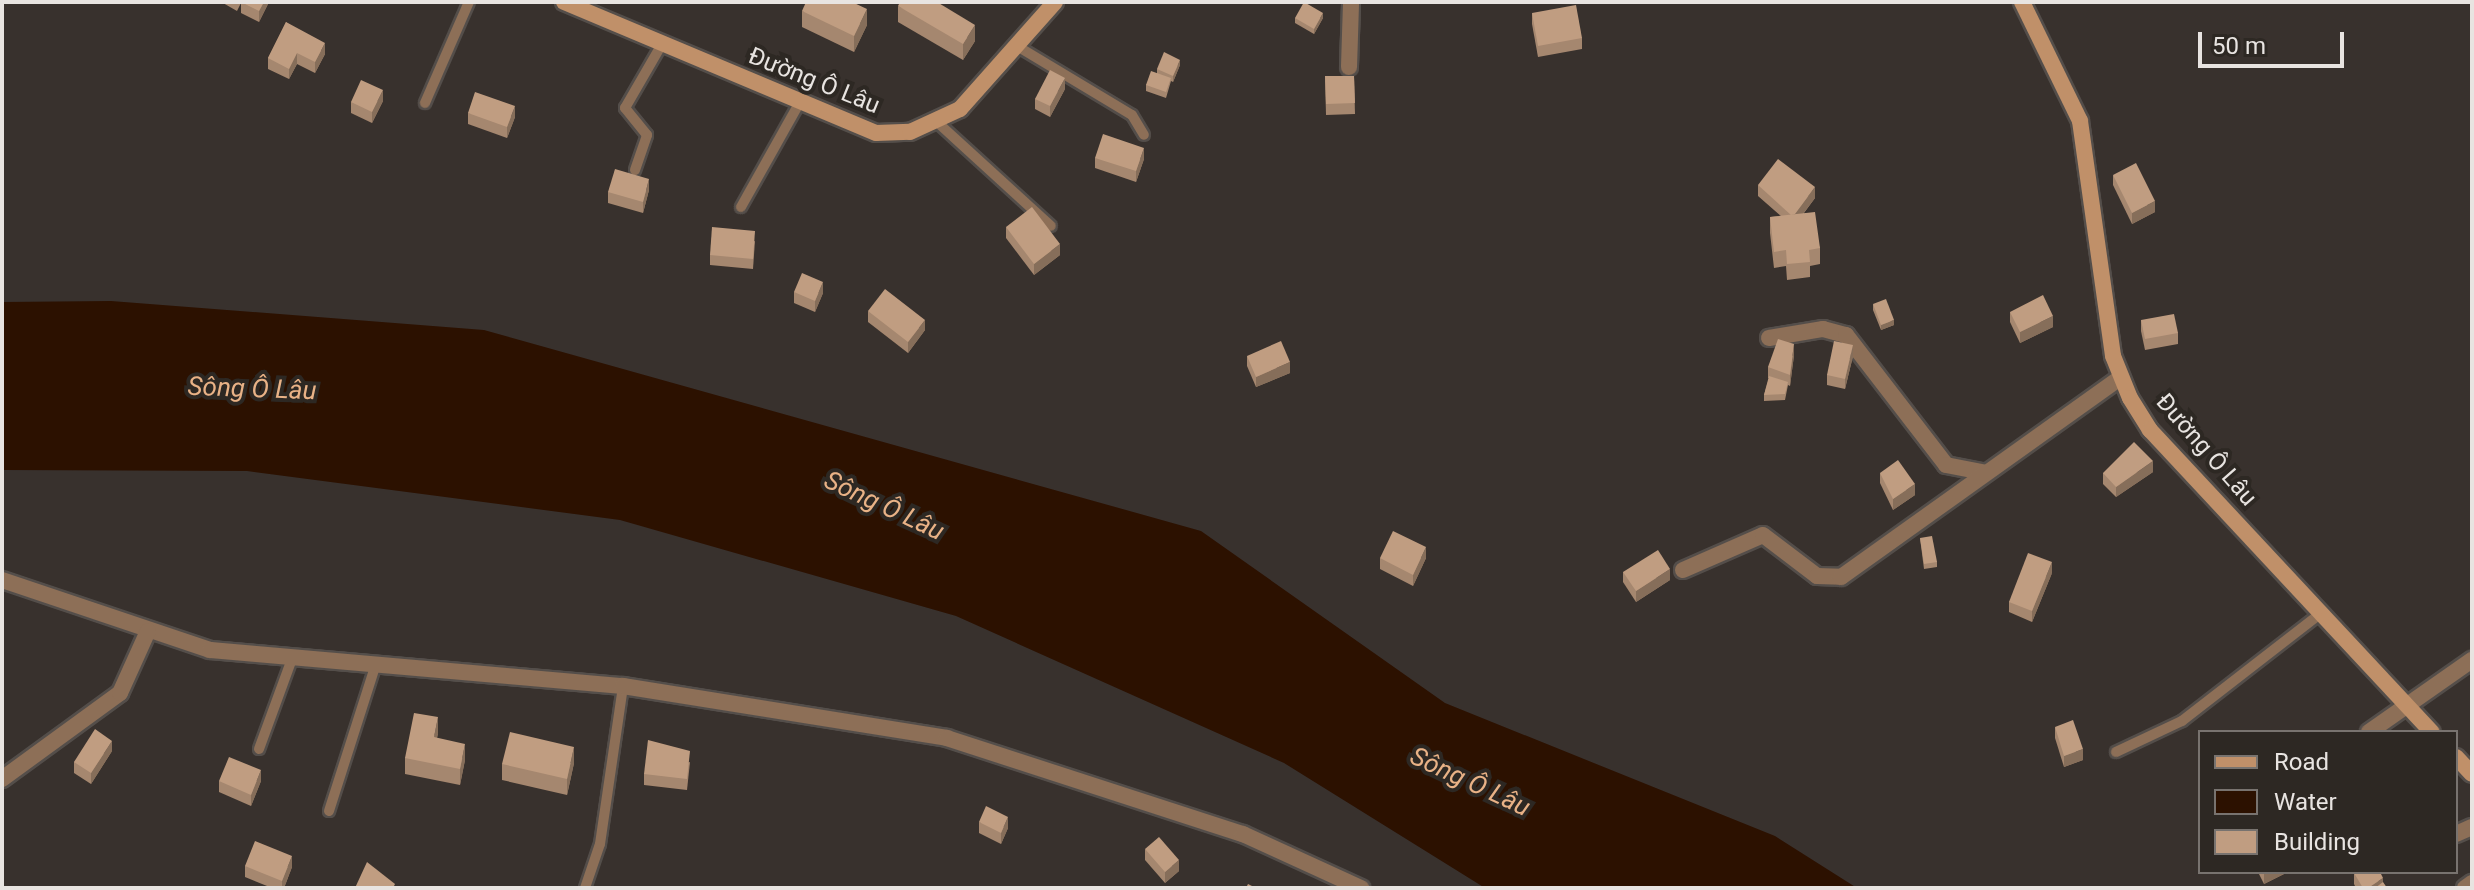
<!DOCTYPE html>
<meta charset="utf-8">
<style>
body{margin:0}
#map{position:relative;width:2474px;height:890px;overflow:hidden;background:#38312d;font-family:Roboto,sans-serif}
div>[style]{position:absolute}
.water>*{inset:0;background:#2c1100}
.roads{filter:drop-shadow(2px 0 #544e4a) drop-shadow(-2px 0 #544e4a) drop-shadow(0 2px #544e4a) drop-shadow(0 -2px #544e4a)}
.service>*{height:10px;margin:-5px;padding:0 5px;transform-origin:5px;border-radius:5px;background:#8d6f57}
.minor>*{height:16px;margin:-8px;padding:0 8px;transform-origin:8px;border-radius:8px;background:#8d6f57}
.secondary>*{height:16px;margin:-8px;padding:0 8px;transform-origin:8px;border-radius:8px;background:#c09069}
.wall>*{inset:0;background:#a5876f}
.shaded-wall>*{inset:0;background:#866e5a}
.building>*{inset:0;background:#c09d81}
span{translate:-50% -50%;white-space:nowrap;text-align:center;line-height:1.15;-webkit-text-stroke:8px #2d2823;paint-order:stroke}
.street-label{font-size:24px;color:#e8e4e1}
.water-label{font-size:26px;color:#e9b286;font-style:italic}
.frame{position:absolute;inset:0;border:4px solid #e8e4e1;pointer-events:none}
.legend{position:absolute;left:2198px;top:730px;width:260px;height:144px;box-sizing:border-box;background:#2d2823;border:2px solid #78736f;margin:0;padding:10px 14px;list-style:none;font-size:24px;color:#e8e4e1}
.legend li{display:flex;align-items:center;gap:16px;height:40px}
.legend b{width:40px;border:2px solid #78736f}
.scale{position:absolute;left:2198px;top:32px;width:146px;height:36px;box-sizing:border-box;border:4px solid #e8e4e1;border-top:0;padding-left:10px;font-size:24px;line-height:28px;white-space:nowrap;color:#e8e4e1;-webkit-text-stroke:6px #2d2823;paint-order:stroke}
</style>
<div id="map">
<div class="water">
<div style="clip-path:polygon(111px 301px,484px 330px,1201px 531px,1445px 703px,1775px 836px,1857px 888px,1485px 888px,1284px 763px,956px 616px,620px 520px,247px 471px,2px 470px,2px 302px)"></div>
</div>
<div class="roads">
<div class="service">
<div style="left:1017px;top:46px;width:134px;rotate:31deg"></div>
<div style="left:1132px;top:115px;width:23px;rotate:59deg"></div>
<div style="left:425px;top:103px;width:110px;rotate:-66.5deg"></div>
<div style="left:937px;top:122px;width:154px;rotate:42.4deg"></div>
<div style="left:635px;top:170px;width:37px;rotate:-71deg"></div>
<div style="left:647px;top:135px;width:35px;rotate:-129deg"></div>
<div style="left:625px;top:108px;width:74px;rotate:-60deg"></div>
<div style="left:741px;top:207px;width:120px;rotate:-60.7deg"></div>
<div style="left:259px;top:749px;width:99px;rotate:-69.9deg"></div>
<div style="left:2116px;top:752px;width:73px;rotate:-25.2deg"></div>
<div style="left:2182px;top:721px;width:176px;rotate:-37.8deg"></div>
<div style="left:329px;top:811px;width:154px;rotate:-72.3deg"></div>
<div style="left:585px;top:888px;width:46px;rotate:-71.2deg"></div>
<div style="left:600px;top:844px;width:160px;rotate:-81.7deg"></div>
</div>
<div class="minor">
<div style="left:1349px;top:67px;width:65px;rotate:-88.2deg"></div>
<div style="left:1769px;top:338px;width:55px;rotate:-9.5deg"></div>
<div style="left:1823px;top:329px;width:24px;rotate:15deg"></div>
<div style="left:1846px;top:335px;width:164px;rotate:52.4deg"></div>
<div style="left:1946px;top:465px;width:38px;rotate:11deg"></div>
<div style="left:1683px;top:570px;width:87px;rotate:-23.6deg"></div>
<div style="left:1763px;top:535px;width:68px;rotate:37.2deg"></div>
<div style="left:1817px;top:576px;width:24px;rotate:2deg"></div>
<div style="left:1841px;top:577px;width:344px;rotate:-35.5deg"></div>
<div style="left:2px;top:580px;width:219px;rotate:18.6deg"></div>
<div style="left:210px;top:650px;width:415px;rotate:5deg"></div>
<div style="left:623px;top:686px;width:328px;rotate:9.1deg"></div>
<div style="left:947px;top:738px;width:311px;rotate:18deg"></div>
<div style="left:1243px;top:834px;width:130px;rotate:24.6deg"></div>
<div style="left:2369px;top:732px;width:126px;rotate:-35deg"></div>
<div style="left:2px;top:779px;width:146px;rotate:-36.1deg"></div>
<div style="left:120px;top:693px;width:68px;rotate:-65.7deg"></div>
<div style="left:2456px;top:834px;width:17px;rotate:-24deg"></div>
<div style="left:2465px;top:888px;width:9px;rotate:-36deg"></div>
</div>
<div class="secondary">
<div style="left:564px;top:2px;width:338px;rotate:22.8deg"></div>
<div style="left:876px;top:133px;width:34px;rotate:-2deg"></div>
<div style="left:910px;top:132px;width:55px;rotate:-24.7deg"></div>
<div style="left:960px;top:109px;width:143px;rotate:-48.4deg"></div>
<div style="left:2022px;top:2px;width:132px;rotate:64deg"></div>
<div style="left:2080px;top:121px;width:237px;rotate:82deg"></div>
<div style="left:2113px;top:356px;width:45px;rotate:68deg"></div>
<div style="left:2130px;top:398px;width:38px;rotate:58deg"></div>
<div style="left:2150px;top:430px;width:413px;rotate:47deg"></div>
<div style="left:2456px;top:757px;width:23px;rotate:47deg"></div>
</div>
</div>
<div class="wall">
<div style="clip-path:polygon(223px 2px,269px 2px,259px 22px,241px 13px,241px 3px,237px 11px,223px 3px)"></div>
<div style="clip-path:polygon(898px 6px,975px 41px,963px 60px,898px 22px)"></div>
<div style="clip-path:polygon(802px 11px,867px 25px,854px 52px,802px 27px)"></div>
<div style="clip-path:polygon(1532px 13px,1582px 38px,1582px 49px,1538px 57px,1532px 24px)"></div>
<div style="clip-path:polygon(1295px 18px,1323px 18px,1314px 34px,1295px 23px)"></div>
<div style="clip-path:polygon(286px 22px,325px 54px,315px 73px,297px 64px,289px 79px,268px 69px,268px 58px)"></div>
<div style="clip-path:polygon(1180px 65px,1173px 82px,1171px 81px,1166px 98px,1146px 91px,1146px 85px,1157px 73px,1157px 69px)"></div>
<div style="clip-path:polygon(1325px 76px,1354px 76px,1355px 114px,1326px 115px)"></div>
<div style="clip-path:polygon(1065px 89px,1050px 117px,1035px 109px,1035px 99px)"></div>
<div style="clip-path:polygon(383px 101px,372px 123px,351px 113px,351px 102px)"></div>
<div style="clip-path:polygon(468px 113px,515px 117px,507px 138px,468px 124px)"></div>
<div style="clip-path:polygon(1095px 158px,1144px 159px,1136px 182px,1095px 168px)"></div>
<div style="clip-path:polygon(2113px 175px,2155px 212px,2132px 224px,2113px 185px)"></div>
<div style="clip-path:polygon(1758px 185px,1815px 198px,1804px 213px,1820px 248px,1820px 264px,1810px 266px,1810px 277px,1787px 280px,1786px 266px,1774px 268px,1770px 233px,1770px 217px,1781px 216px,1758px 196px)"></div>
<div style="clip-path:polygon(649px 190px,643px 213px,608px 203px,608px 192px)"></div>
<div style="clip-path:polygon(1006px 227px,1060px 255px,1034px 275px,1006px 238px)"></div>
<div style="clip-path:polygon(755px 241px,753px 269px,710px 265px,710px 255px)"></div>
<div style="clip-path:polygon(794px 292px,823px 293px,815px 312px,794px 303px)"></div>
<div style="clip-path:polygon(1873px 304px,1894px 325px,1881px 330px,1873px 310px)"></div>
<div style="clip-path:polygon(868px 311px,925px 330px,908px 353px,868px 322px)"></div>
<div style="clip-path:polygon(2010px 312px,2053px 327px,2020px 343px,2010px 322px)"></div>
<div style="clip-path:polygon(2141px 320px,2178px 333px,2178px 344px,2145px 350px,2141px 331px)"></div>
<div style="clip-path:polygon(1794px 355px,1790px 386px,1788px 385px,1785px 400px,1764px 401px,1764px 395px,1769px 378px,1768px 378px,1768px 367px)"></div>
<div style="clip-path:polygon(1247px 356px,1290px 373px,1256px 387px,1247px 366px)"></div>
<div style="clip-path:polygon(1853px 356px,1845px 389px,1827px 385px,1827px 375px)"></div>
<div style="clip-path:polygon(2153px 472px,2116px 497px,2103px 484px,2103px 473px)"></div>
<div style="clip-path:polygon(1880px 473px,1915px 495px,1893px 510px,1880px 483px)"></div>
<div style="clip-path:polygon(1920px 538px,1937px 562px,1937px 567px,1924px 569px)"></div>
<div style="clip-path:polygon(1380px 558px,1426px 558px,1413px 586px,1380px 569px)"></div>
<div style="clip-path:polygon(1623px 572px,1670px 580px,1636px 602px,1623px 582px)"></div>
<div style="clip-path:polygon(2052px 573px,2032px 622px,2009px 612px,2009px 602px)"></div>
<div style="clip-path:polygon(2055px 727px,2083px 760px,2064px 767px,2055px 738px)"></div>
<div style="clip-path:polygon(438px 733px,437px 738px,465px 760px,460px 785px,405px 774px,405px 758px)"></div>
<div style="clip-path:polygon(112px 751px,91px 784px,74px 773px,74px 762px)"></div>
<div style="clip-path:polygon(690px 762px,687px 790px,644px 785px,644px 774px)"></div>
<div style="clip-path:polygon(574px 763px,567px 795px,502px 780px,502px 764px)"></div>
<div style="clip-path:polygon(219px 781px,261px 781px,251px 806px,219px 792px)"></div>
<div style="clip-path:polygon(979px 822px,1008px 828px,1001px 844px,979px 833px)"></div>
<div style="clip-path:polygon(1145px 849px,1179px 871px,1165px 883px,1145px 860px)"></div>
<div style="clip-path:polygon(245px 866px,292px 867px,284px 888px,272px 888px,245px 877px)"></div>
<div style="clip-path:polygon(2258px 872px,2288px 872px,2264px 884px)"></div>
<div style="clip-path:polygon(2354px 873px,2383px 883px,2387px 888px,2356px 888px,2354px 884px)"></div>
</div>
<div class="shaded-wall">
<div style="clip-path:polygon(264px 2px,269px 2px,259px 22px,259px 11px)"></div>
<div style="clip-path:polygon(867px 9px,867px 25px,854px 52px,854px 36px)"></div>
<div style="clip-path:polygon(1323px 13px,1323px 18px,1314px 34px,1314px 29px)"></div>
<div style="clip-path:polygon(975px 25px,975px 41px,963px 60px,963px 44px)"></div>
<div style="clip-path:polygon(325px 43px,325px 54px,315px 73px,315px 62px)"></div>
<div style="clip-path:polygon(297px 53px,297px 64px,289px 79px,289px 69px)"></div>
<div style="clip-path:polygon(1180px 60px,1180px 65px,1173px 82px,1173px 76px)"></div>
<div style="clip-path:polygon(1065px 78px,1065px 89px,1050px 117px,1050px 106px)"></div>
<div style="clip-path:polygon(383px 90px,383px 101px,372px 123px,372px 112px)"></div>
<div style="clip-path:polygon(515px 106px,515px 117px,507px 138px,507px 127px)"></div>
<div style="clip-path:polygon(1144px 148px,1144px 159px,1136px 182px,1136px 171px)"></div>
<div style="clip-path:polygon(649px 179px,649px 190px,643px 213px,643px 202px)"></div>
<div style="clip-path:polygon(1815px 187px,1815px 198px,1793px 227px,1793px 216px)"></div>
<div style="clip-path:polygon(2155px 201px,2155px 212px,2132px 224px,2132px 213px)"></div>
<div style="clip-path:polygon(1060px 244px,1060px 255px,1034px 275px,1034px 264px)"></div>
<div style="clip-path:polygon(823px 282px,823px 293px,815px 312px,815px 301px)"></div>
<div style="clip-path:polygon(2053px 316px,2053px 327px,2020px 343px,2020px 332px)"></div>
<div style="clip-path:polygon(925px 320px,925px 330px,908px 353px,908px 342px)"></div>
<div style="clip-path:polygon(1894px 320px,1894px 325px,1881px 330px,1881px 325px)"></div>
<div style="clip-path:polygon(1794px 344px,1794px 355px,1790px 386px,1790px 375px)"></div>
<div style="clip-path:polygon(1853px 345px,1853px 356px,1845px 389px,1845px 379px)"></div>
<div style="clip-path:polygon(1290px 362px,1290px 373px,1256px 387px,1256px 377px)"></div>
<div style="clip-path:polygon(2153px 461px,2153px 472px,2116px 497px,2116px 487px)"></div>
<div style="clip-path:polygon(1915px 484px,1915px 495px,1893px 510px,1893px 499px)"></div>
<div style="clip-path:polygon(1426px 547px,1426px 558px,1413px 586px,1413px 575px)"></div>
<div style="clip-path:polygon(2052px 562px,2052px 573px,2032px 622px,2032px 611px)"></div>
<div style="clip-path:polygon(1670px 569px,1670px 580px,1636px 602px,1636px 591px)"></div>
<div style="clip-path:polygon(438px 717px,438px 733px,434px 753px,434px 737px)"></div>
<div style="clip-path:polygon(112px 741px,112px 751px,91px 784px,91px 773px)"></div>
<div style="clip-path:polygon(465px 744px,465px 760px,460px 785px,460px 769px)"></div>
<div style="clip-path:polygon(574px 747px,574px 763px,567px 795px,567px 779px)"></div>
<div style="clip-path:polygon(2083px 749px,2083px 760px,2064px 767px,2064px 756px)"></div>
<div style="clip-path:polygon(261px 770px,261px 781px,251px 806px,251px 795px)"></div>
<div style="clip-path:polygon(1008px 817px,1008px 828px,1001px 844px,1001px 833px)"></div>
<div style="clip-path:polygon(292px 856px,292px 867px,284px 888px,282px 888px,282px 881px)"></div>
<div style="clip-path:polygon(1179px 860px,1179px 871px,1165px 883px,1165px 872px)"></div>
<div style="clip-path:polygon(2267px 872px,2288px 872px,2264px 884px,2264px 873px)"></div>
<div style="clip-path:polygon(2383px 878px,2383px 888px,2368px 888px)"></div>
</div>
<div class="building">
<div style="clip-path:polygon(241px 2px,264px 2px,259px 11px)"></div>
<div style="clip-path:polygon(806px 2px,852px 2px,867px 9px,854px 36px,802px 11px)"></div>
<div style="clip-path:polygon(900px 2px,937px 2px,975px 25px,963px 44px,898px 6px)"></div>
<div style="clip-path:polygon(1304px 2px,1323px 13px,1314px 29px,1295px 18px)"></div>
<div style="clip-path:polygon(1576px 5px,1582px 38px,1538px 46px,1532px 13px)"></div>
<div style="clip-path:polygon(286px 22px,325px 43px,315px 62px,297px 53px,289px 69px,268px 58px)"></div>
<div style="clip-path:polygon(1164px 52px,1180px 60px,1173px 76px,1157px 69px)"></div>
<div style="clip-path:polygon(1050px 70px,1065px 78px,1050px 106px,1035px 99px)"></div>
<div style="clip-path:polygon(1151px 71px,1171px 78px,1166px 92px,1146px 85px)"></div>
<div style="clip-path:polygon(1325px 76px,1354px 76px,1355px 103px,1326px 104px)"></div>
<div style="clip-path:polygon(361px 80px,383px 90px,372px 112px,351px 102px)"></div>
<div style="clip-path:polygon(475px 92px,515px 106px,507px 127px,468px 113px)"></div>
<div style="clip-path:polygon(1103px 134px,1144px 148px,1136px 171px,1095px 158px)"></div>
<div style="clip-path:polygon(1778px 159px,1815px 187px,1795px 214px,1791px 215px,1758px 185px)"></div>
<div style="clip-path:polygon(2136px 163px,2155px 201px,2132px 213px,2113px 175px)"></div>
<div style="clip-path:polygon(615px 169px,649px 179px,643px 202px,608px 192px)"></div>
<div style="clip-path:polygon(1032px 207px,1060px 244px,1034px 264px,1006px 227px)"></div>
<div style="clip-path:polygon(1815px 212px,1820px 248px,1809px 250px,1810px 262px,1787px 264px,1786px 250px,1774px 252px,1770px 217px)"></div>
<div style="clip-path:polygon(712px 227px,755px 231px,753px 259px,710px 255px)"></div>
<div style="clip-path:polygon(802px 273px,823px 282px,815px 301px,794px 292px)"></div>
<div style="clip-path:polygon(885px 289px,925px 320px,908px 342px,868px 311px)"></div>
<div style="clip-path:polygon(2043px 295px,2053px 316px,2020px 332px,2010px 312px)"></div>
<div style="clip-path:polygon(1886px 299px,1894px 320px,1881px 325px,1873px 304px)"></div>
<div style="clip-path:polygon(2174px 314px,2178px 333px,2145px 339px,2141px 320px)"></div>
<div style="clip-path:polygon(1778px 339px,1794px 344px,1790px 375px,1768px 367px)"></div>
<div style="clip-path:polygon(1281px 341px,1290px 362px,1256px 377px,1247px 356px)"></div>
<div style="clip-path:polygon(1834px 341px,1853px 345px,1845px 379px,1827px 375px)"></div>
<div style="clip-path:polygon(1769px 376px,1788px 382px,1785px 394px,1764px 395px)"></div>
<div style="clip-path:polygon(2134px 442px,2153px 461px,2116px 487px,2103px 473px)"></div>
<div style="clip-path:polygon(1898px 460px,1915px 484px,1893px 499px,1880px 473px)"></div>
<div style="clip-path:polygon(1393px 531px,1426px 547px,1413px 575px,1380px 558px)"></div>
<div style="clip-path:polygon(1932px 536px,1937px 562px,1924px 564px,1920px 538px)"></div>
<div style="clip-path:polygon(1658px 550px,1670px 569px,1636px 591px,1623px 572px)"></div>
<div style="clip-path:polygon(2028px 553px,2052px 562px,2032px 611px,2009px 602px)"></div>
<div style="clip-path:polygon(414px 713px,438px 717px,434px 737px,465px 744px,460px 769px,405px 758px)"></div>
<div style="clip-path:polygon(2073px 720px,2083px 749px,2064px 756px,2055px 727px)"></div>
<div style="clip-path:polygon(95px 729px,112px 741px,91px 773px,74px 762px)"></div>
<div style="clip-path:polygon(510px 732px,574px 747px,567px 779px,502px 764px)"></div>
<div style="clip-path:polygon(648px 740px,690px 751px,687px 779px,644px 774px)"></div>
<div style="clip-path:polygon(229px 757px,261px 770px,251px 795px,219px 781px)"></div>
<div style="clip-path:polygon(986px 806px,1008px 817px,1001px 833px,979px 822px)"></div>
<div style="clip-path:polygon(1159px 837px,1179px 860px,1165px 872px,1145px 849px)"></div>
<div style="clip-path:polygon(255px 841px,292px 856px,282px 881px,245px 866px)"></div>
<div style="clip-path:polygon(367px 862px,395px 884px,393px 888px,355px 888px)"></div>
<div style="clip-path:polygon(2355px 872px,2380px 872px,2383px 878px,2368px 888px,2363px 888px,2354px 873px)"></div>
<div style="clip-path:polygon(2383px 882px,2387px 888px,2375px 888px)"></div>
<div style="clip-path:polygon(1248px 884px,1256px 888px,1246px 888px)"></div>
</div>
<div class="street-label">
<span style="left:814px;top:81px;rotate:22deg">Đường Ô Lâu</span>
<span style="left:2206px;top:450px;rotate:49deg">Đường Ô Lâu</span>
</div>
<div class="water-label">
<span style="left:252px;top:389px;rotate:2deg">Sông Ô Lâu</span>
<span style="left:884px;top:506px;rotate:25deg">Sông Ô Lâu</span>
<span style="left:1470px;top:782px;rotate:25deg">Sông Ô Lâu</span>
</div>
<div class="frame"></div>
<ul class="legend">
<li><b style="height:10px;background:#c09069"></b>Road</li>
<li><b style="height:22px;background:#2c1100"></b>Water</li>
<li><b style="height:22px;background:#c09d81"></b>Building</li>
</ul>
<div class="scale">50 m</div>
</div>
